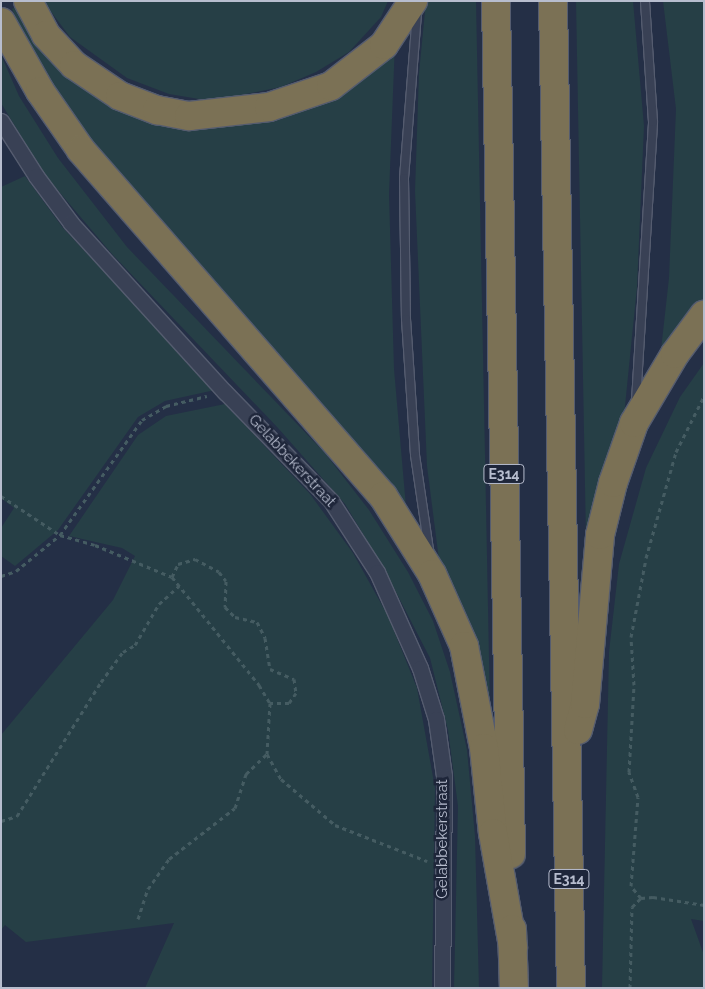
<!DOCTYPE html>
<style>
body{margin:0}
#map{position:relative;width:705px;height:989px;overflow:hidden;background:#242f46;font-family:Raleway,sans-serif}
div>[style]{position:absolute}
.green>*{inset:0;background:#263f46}
.path>*{height:3px;margin-top:-1.5px;transform-origin:0;background:repeating-linear-gradient(90deg,#455c62 0 4px,transparent 0 8px)}
.roads{filter:drop-shadow(1px 0 #555c6f) drop-shadow(-1px 0 #555c6f) drop-shadow(0 1px #555c6f) drop-shadow(0 -1px #555c6f)}
.service>*{height:8px;margin:-4px;padding:0 4px;transform-origin:4px;border-radius:4px;background:#394155}
.minor>*{height:15px;margin:-7.5px;padding:0 7.5px;transform-origin:7.5px;border-radius:7.5px;background:#394155}
.motorway>*{height:28px;margin:-14px;padding:0 14px;transform-origin:14px;border-radius:14px;background:#7b7155}
span{translate:-50% -50%;white-space:nowrap;text-align:center;line-height:1.15;-webkit-text-stroke:5px #1e263a;paint-order:stroke}
.shield-label span{padding:1px 4px;background:#1e263a;border:1px solid;border-radius:4px;-webkit-text-stroke-width:0}
.shield-label{font-size:14px;color:#b7bdce;font-weight:700}
.street-label{font-size:15px;color:#b7bdce}
.frame{position:absolute;inset:0;border:2px solid #b7bdce;pointer-events:none}
</style>
<div id="map">
<div class="green">
<div style="clip-path:polygon(43px 1px,388px 1px,381px 17px,349px 52px,316px 72px,281px 87px,211px 101px,169px 94px,127px 78px,70px 37px)"></div>
<div style="clip-path:polygon(426px 1px,476px 1px,490px 709px,439px 560px,427px 466px,415px 191px,419px 73px)"></div>
<div style="clip-path:polygon(576px 1px,633px 1px,644px 126px,637px 287px,624px 416px,586px 539px)"></div>
<div style="clip-path:polygon(663px 1px,704px 1px,704px 298px,660px 359px,669px 278px,676px 109px)"></div>
<div style="clip-path:polygon(16px 6px,52px 55px,203px 126px,249px 123px,289px 114px,395px 42px,389px 194px,394px 369px,406px 507px,135px 203px,38px 66px,12px 9px)"></div>
<div style="clip-path:polygon(1px 55px,19px 96px,58px 158px,127px 247px,324px 452px,369px 510px,408px 572px,433px 621px,450px 672px,467px 750px,475px 836px,479px 988px,454px 988px,458px 806px,448px 730px,430px 658px,384px 569px,345px 504px,278px 428px,112px 254px,44px 174px,1px 103px)"></div>
<div style="clip-path:polygon(25px 176px,63px 228px,215px 390px,165px 401px,138px 417px,58px 530px,15px 566px,1px 556px,1px 528px,14px 508px,1px 498px,1px 187px)"></div>
<div style="clip-path:polygon(704px 363px,704px 921px,691px 919px,704px 955px,704px 988px,602px 988px,609px 652px,619px 564px,646px 468px,680px 397px)"></div>
<div style="clip-path:polygon(225px 404px,310px 494px,353px 553px,388px 616px,417px 688px,435px 788px,432px 988px,145px 988px,174px 923px,26px 942px,5px 925px,1px 930px,1px 735px,113px 600px,135px 556px,122px 548px,69px 536px,138px 435px,166px 416px)"></div>
</div>
<div class="path">
<div style="left:1px;top:496px;width:71px;rotate:33.5deg"></div>
<div style="left:60px;top:535px;width:36px;rotate:16deg"></div>
<div style="left:95px;top:545px;width:83px;rotate:22.6deg"></div>
<div style="left:172px;top:577px;width:139px;rotate:51.1deg"></div>
<div style="left:259px;top:685px;width:21px;rotate:59deg"></div>
<div style="left:270px;top:703px;width:51px;rotate:93.4deg"></div>
<div style="left:267px;top:754px;width:29px;rotate:61deg"></div>
<div style="left:281px;top:779px;width:71px;rotate:40.4deg"></div>
<div style="left:335px;top:825px;width:99px;rotate:21.4deg"></div>
<div style="left:1px;top:576px;width:16px;rotate:-18deg"></div>
<div style="left:16px;top:571px;width:57px;rotate:-39.3deg"></div>
<div style="left:60px;top:535px;width:141px;rotate:-54.5deg"></div>
<div style="left:142px;top:420px;width:28px;rotate:-30deg"></div>
<div style="left:166px;top:406px;width:42px;rotate:-13.7deg"></div>
<div style="left:172px;top:577px;width:14px;rotate:-65deg"></div>
<div style="left:178px;top:564px;width:18px;rotate:-16deg"></div>
<div style="left:195px;top:559px;width:27px;rotate:28deg"></div>
<div style="left:219px;top:572px;width:11px;rotate:52deg"></div>
<div style="left:226px;top:581px;width:26px;rotate:92deg"></div>
<div style="left:225px;top:607px;width:14px;rotate:45deg"></div>
<div style="left:235px;top:617px;width:23px;rotate:13deg"></div>
<div style="left:257px;top:622px;width:18px;rotate:63deg"></div>
<div style="left:265px;top:638px;width:31px;rotate:81deg"></div>
<div style="left:270px;top:669px;width:26px;rotate:23deg"></div>
<div style="left:294px;top:679px;width:14px;rotate:82deg"></div>
<div style="left:296px;top:693px;width:12px;rotate:125deg"></div>
<div style="left:289px;top:703px;width:19px;rotate:180deg"></div>
<div style="left:1px;top:821px;width:17px;rotate:-17deg"></div>
<div style="left:17px;top:816px;width:158px;rotate:-57.9deg"></div>
<div style="left:101px;top:682px;width:37px;rotate:-54deg"></div>
<div style="left:123px;top:652px;width:14px;rotate:-30deg"></div>
<div style="left:135px;top:645px;width:48px;rotate:-59.7deg"></div>
<div style="left:159px;top:604px;width:27px;rotate:-42deg"></div>
<div style="left:641px;top:898px;width:16px;rotate:-130deg"></div>
<div style="left:631px;top:886px;width:89px;rotate:-85.5deg"></div>
<div style="left:638px;top:797px;width:27px;rotate:-110deg"></div>
<div style="left:629px;top:772px;width:87px;rotate:-86.7deg"></div>
<div style="left:634px;top:685px;width:48px;rotate:-93.6deg"></div>
<div style="left:631px;top:637px;width:80px;rotate:-79.2deg"></div>
<div style="left:646px;top:558px;width:110px;rotate:-74.2deg"></div>
<div style="left:676px;top:452px;width:63px;rotate:-63.4deg"></div>
<div style="left:138px;top:919px;width:32px;rotate:-72deg"></div>
<div style="left:148px;top:889px;width:37px;rotate:-55deg"></div>
<div style="left:169px;top:859px;width:83px;rotate:-37.7deg"></div>
<div style="left:235px;top:808px;width:36px;rotate:-72deg"></div>
<div style="left:246px;top:774px;width:29px;rotate:-44deg"></div>
<div style="left:630px;top:988px;width:81px;rotate:-88.6deg"></div>
<div style="left:632px;top:907px;width:13px;rotate:-45deg"></div>
<div style="left:641px;top:898px;width:12px;rotate:-5deg"></div>
<div style="left:653px;top:897px;width:52px;rotate:8.9deg"></div>
</div>
<div class="roads">
<div class="service">
<div style="left:417px;top:13px;width:166px;rotate:94.5deg"></div>
<div style="left:404px;top:178px;width:141px;rotate:89.2deg"></div>
<div style="left:406px;top:319px;width:136px;rotate:86.2deg"></div>
<div style="left:415px;top:455px;width:96px;rotate:81.6deg"></div>
<div style="left:636px;top:401px;width:280px;rotate:-86.5deg"></div>
<div style="left:653px;top:122px;width:121px;rotate:-93.8deg"></div>
</div>
<div class="minor">
<div style="left:1px;top:121px;width:65px;rotate:57.5deg"></div>
<div style="left:36px;top:176px;width:59px;rotate:53.3deg"></div>
<div style="left:71px;top:223px;width:229px;rotate:47.7deg"></div>
<div style="left:225px;top:392px;width:152px;rotate:45.8deg"></div>
<div style="left:331px;top:501px;width:85px;rotate:57.1deg"></div>
<div style="left:377px;top:572px;width:105px;rotate:65.9deg"></div>
<div style="left:420px;top:668px;width:53px;rotate:72.6deg"></div>
<div style="left:436px;top:719px;width:58px;rotate:82deg"></div>
<div style="left:444px;top:776px;width:212px;rotate:90.5deg"></div>
</div>
<div class="motorway">
<div style="left:28px;top:1px;width:38px;rotate:62deg"></div>
<div style="left:46px;top:35px;width:41px;rotate:47deg"></div>
<div style="left:74px;top:65px;width:55px;rotate:34deg"></div>
<div style="left:120px;top:96px;width:40px;rotate:21deg"></div>
<div style="left:157px;top:110px;width:33px;rotate:11deg"></div>
<div style="left:189px;top:116px;width:81px;rotate:-6.4deg"></div>
<div style="left:269px;top:107px;width:65px;rotate:-18.7deg"></div>
<div style="left:331px;top:86px;width:67px;rotate:-37.7deg"></div>
<div style="left:384px;top:45px;width:53px;rotate:-56.6deg"></div>
<div style="left:496px;top:1px;width:853px;rotate:88.99deg"></div>
<div style="left:553px;top:1px;width:987px;rotate:88.96deg"></div>
<div style="left:1px;top:22px;width:79px;rotate:60.5deg"></div>
<div style="left:40px;top:91px;width:72px;rotate:55.2deg"></div>
<div style="left:81px;top:150px;width:459px;rotate:48.9deg"></div>
<div style="left:383px;top:496px;width:92px;rotate:57.9deg"></div>
<div style="left:432px;top:574px;width:79px;rotate:66deg"></div>
<div style="left:464px;top:646px;width:104px;rotate:78.9deg"></div>
<div style="left:484px;top:748px;width:85px;rotate:84deg"></div>
<div style="left:493px;top:833px;width:116px;rotate:80deg"></div>
<div style="left:578px;top:730px;width:27px;rotate:-75deg"></div>
<div style="left:585px;top:704px;width:170px;rotate:-84.9deg"></div>
<div style="left:600px;top:535px;width:54px;rotate:-76deg"></div>
<div style="left:613px;top:483px;width:64px;rotate:-70.7deg"></div>
<div style="left:634px;top:423px;width:80px;rotate:-59.3deg"></div>
<div style="left:675px;top:354px;width:49px;rotate:-53.4deg"></div>
<div style="left:512px;top:929px;width:59px;rotate:88.1deg"></div>
</div>
</div>
<div class="shield-label">
<span style="left:504px;top:474px">E314</span>
<span style="left:569px;top:879px">E314</span>
</div>
<div class="street-label">
<span style="left:292px;top:461px;rotate:47deg">Gelabbekerstraat</span>
<span style="left:443px;top:839px;rotate:-90deg">Gelabbekerstraat</span>
</div>
<div class="frame"></div>
</div>
